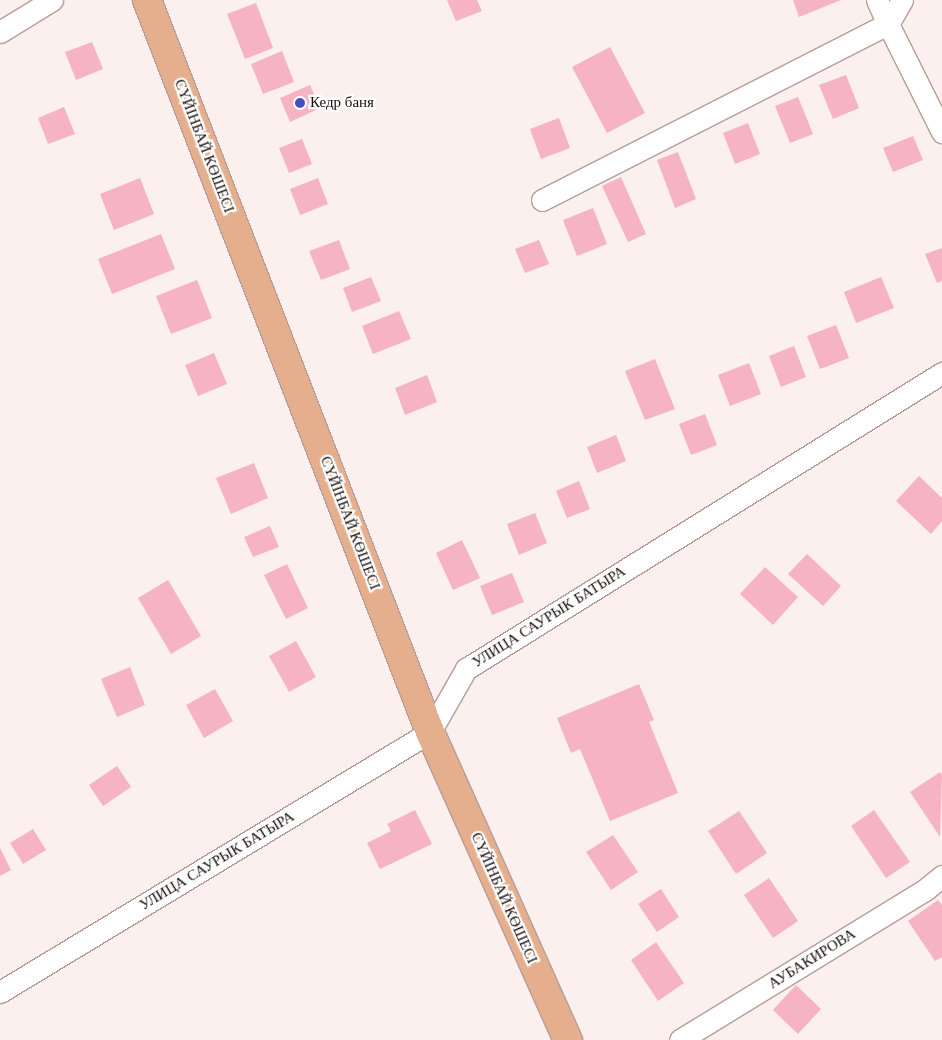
<!DOCTYPE html>
<meta charset="utf-8">
<style>
body{margin:0}
#map{position:relative;width:942px;height:1040px;overflow:hidden;background:#fbf0ee;font-family:Georgia,serif}
div>[style]{position:absolute}
.building>*{inset:0;background:#f6b3c1}
.roads{filter:drop-shadow(1px 0 #b79c98) drop-shadow(-1px 0 #b79c98) drop-shadow(0 1px #b79c98) drop-shadow(0 -1px #b79c98)}
.minor>*{height:21px;margin:-10.5px;padding:0 10.5px;transform-origin:10.5px;border-radius:10.5px;background:#fff}
.primary>*{height:28px;margin:-14px;padding:0 14px;transform-origin:14px;border-radius:14px;background:#e5af8e}
.dots>*{width:14px;height:14px;translate:-50% -50%;box-sizing:border-box;border:2px solid #fff;border-radius:50%}
span{translate:-50% -50%;white-space:nowrap;text-align:center;line-height:1.15;-webkit-text-stroke:4.5px #fff;paint-order:stroke}
.poi-label{font-size:15px;color:#170d0c}
.left{translate:0 -50%;text-align:left}
.street-label{font-size:15px;color:#170d0c}
</style>
<div id="map">
<div class="building">
<div style="clip-path:polygon(447px 0,477px 0,482px 11px,456px 21px)"></div>
<div style="clip-path:polygon(793px 0,841px 0,799px 17px)"></div>
<div style="clip-path:polygon(256px 3px,273px 48px,245px 59px,227px 14px)"></div>
<div style="clip-path:polygon(92px 42px,103px 69px,76px 80px,65px 52px)"></div>
<div style="clip-path:polygon(610px 47px,645px 113px,607px 133px,572px 67px)"></div>
<div style="clip-path:polygon(282px 51px,294px 82px,263px 94px,251px 64px)"></div>
<div style="clip-path:polygon(846px 75px,859px 108px,833px 119px,819px 85px)"></div>
<div style="clip-path:polygon(310px 85px,320px 108px,290px 122px,280px 98px)"></div>
<div style="clip-path:polygon(798px 97px,813px 134px,790px 143px,775px 106px)"></div>
<div style="clip-path:polygon(64px 107px,75px 134px,48px 144px,38px 118px)"></div>
<div style="clip-path:polygon(559px 118px,570px 148px,541px 159px,530px 129px)"></div>
<div style="clip-path:polygon(748px 123px,760px 154px,735px 164px,723px 133px)"></div>
<div style="clip-path:polygon(913px 136px,923px 160px,893px 172px,883px 148px)"></div>
<div style="clip-path:polygon(302px 139px,312px 164px,289px 173px,279px 148px)"></div>
<div style="clip-path:polygon(678px 152px,696px 199px,675px 208px,657px 160px)"></div>
<div style="clip-path:polygon(621px 177px,646px 234px,628px 242px,602px 186px)"></div>
<div style="clip-path:polygon(140px 178px,154px 214px,114px 230px,100px 194px)"></div>
<div style="clip-path:polygon(318px 178px,328px 204px,300px 215px,290px 189px)"></div>
<div style="clip-path:polygon(593px 208px,607px 244px,577px 256px,563px 220px)"></div>
<div style="clip-path:polygon(161px 234px,175px 269px,112px 294px,98px 259px)"></div>
<div style="clip-path:polygon(339px 240px,350px 269px,321px 280px,309px 251px)"></div>
<div style="clip-path:polygon(539px 240px,549px 264px,525px 273px,515px 249px)"></div>
<div style="clip-path:polygon(942px 248px,942px 281px,937px 283px,925px 254px)"></div>
<div style="clip-path:polygon(371px 277px,381px 301px,352px 312px,343px 288px)"></div>
<div style="clip-path:polygon(881px 277px,894px 308px,856px 323px,844px 292px)"></div>
<div style="clip-path:polygon(197px 280px,212px 318px,171px 334px,156px 296px)"></div>
<div style="clip-path:polygon(399px 311px,411px 339px,373px 354px,362px 326px)"></div>
<div style="clip-path:polygon(836px 325px,849px 358px,820px 369px,807px 336px)"></div>
<div style="clip-path:polygon(794px 346px,806px 377px,781px 387px,769px 356px)"></div>
<div style="clip-path:polygon(214px 353px,227px 384px,198px 396px,185px 365px)"></div>
<div style="clip-path:polygon(655px 359px,675px 409px,645px 420px,625px 371px)"></div>
<div style="clip-path:polygon(749px 363px,761px 394px,730px 406px,718px 375px)"></div>
<div style="clip-path:polygon(427px 375px,437px 402px,405px 415px,395px 388px)"></div>
<div style="clip-path:polygon(705px 414px,717px 445px,691px 455px,679px 424px)"></div>
<div style="clip-path:polygon(616px 435px,626px 461px,597px 473px,587px 447px)"></div>
<div style="clip-path:polygon(254px 463px,268px 498px,231px 514px,216px 478px)"></div>
<div style="clip-path:polygon(919px 476px,942px 498px,942px 521px,931px 534px,896px 501px)"></div>
<div style="clip-path:polygon(579px 481px,590px 509px,567px 518px,556px 491px)"></div>
<div style="clip-path:polygon(535px 513px,547px 543px,519px 555px,507px 524px)"></div>
<div style="clip-path:polygon(270px 526px,279px 547px,253px 557px,244px 537px)"></div>
<div style="clip-path:polygon(462px 540px,480px 578px,453px 590px,436px 553px)"></div>
<div style="clip-path:polygon(807px 554px,841px 586px,823px 606px,788px 574px)"></div>
<div style="clip-path:polygon(287px 564px,308px 608px,286px 619px,264px 575px)"></div>
<div style="clip-path:polygon(765px 567px,798px 597px,773px 625px,740px 594px)"></div>
<div style="clip-path:polygon(512px 573px,524px 602px,492px 615px,480px 586px)"></div>
<div style="clip-path:polygon(168px 580px,201px 636px,171px 654px,138px 598px)"></div>
<div style="clip-path:polygon(296px 641px,316px 677px,289px 692px,269px 656px)"></div>
<div style="clip-path:polygon(130px 667px,145px 705px,117px 717px,101px 679px)"></div>
<div style="clip-path:polygon(639px 684px,654px 720px,649px 722px,678px 793px,610px 821px,580px 749px,571px 753px,557px 718px)"></div>
<div style="clip-path:polygon(215px 689px,233px 721px,204px 738px,186px 705px)"></div>
<div style="clip-path:polygon(117px 766px,131px 787px,103px 806px,89px 785px)"></div>
<div style="clip-path:polygon(940px 772px,942px 775px,940px 837px,910px 792px)"></div>
<div style="clip-path:polygon(415px 810px,432px 844px,380px 869px,367px 843px,391px 831px,387px 824px)"></div>
<div style="clip-path:polygon(874px 810px,910px 862px,886px 878px,851px 826px)"></div>
<div style="clip-path:polygon(739px 811px,767px 853px,736px 874px,708px 831px)"></div>
<div style="clip-path:polygon(33px 829px,46px 850px,23px 864px,10px 843px)"></div>
<div style="clip-path:polygon(613px 835px,638px 872px,611px 890px,586px 852px)"></div>
<div style="clip-path:polygon(0 848px,11px 870px,0 876px)"></div>
<div style="clip-path:polygon(769px 878px,798px 921px,773px 938px,744px 895px)"></div>
<div style="clip-path:polygon(661px 889px,679px 917px,657px 932px,638px 904px)"></div>
<div style="clip-path:polygon(938px 900px,942px 905px,942px 957px,935px 961px,908px 921px)"></div>
<div style="clip-path:polygon(656px 942px,684px 983px,658px 1001px,631px 960px)"></div>
<div style="clip-path:polygon(796px 985px,821px 1009px,798px 1034px,773px 1010px)"></div>
</div>
<div class="roads">
<div class="minor">
<div style="left:902px;top:0;width:28px;rotate:120deg"></div>
<div style="left:888px;top:24px;width:121px;rotate:63.4deg"></div>
<div style="left:0;top:32px;width:61px;rotate:-31.6deg"></div>
<div style="left:542px;top:200px;width:388px;rotate:-27deg"></div>
<div style="left:888px;top:24px;width:26px;rotate:-115deg"></div>
<div style="left:0;top:992px;width:502px;rotate:-31.16deg"></div>
<div style="left:430px;top:732px;width:73px;rotate:-60.3deg"></div>
<div style="left:466px;top:669px;width:561px;rotate:-31.88deg"></div>
<div style="left:680px;top:1040px;width:289px;rotate:-31.5deg"></div>
<div style="left:926px;top:889px;width:21px;rotate:-39deg"></div>
</div>
<div class="primary">
<div style="left:147px;top:0;width:785px;rotate:68.86deg"></div>
<div style="left:430px;top:732px;width:338px;rotate:65.9deg"></div>
</div>
</div>
<div class="dots">
<div style="left:300px;top:103px;background:#464ec3"></div>
</div>
<div class="poi-label">
<span class="left" style="left:310px;top:103px">Кедр баня</span>
</div>
<div class="street-label">
<span style="left:204px;top:146px;rotate:69deg">СҮЙІНБАЙ КӨШЕСІ</span>
<span style="left:350px;top:523px;rotate:69deg">СҮЙІНБАЙ КӨШЕСІ</span>
<span style="left:549px;top:617px;rotate:-32deg">УЛИЦА САУРЫК БАТЫРА</span>
<span style="left:217px;top:861px;rotate:-31deg">УЛИЦА САУРЫК БАТЫРА</span>
<span style="left:504px;top:898px;rotate:66deg">СҮЙІНБАЙ КӨШЕСІ</span>
<span style="left:812px;top:959px;rotate:-32deg">АУБАКИРОВА</span>
</div>
</div>
